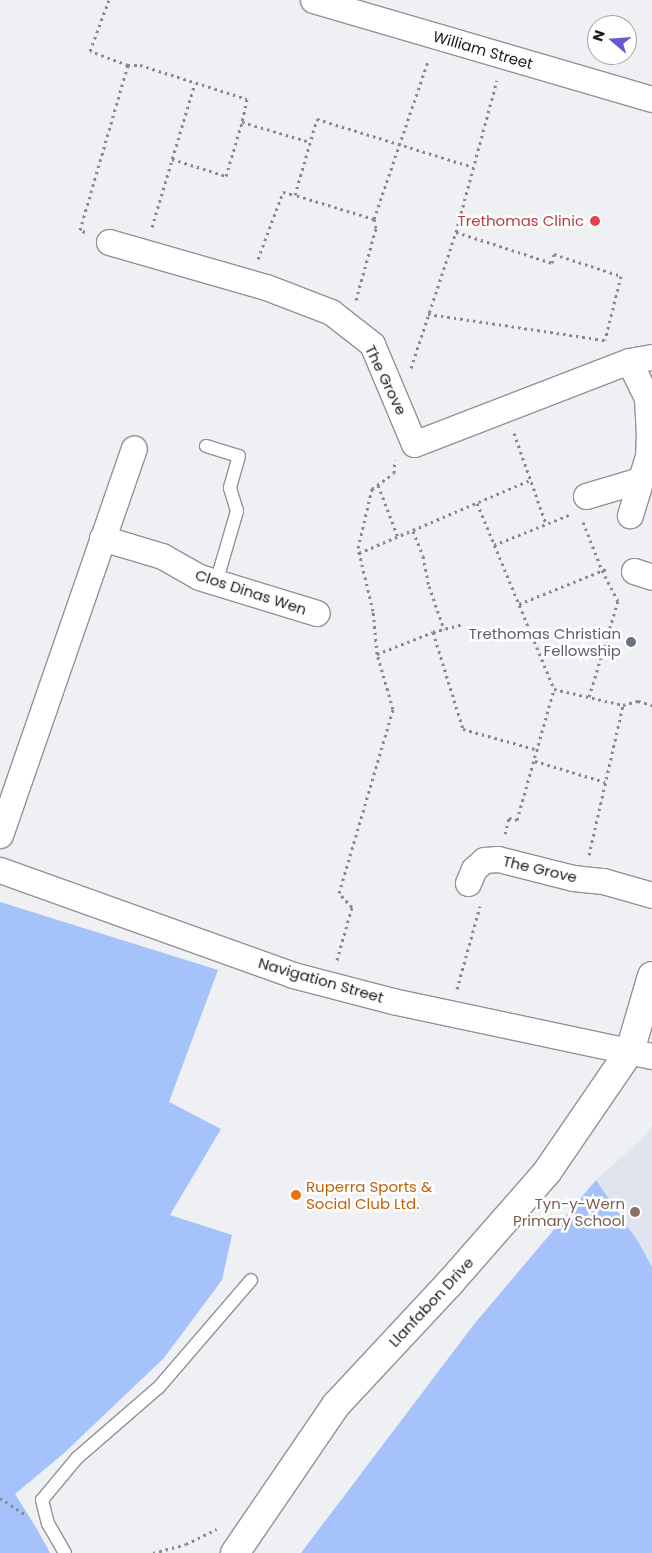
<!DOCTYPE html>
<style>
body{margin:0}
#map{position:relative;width:652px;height:1553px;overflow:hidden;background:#eef0f3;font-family:Poppins,sans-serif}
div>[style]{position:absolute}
.built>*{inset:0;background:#dfe4ee}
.green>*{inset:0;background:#a5c2fb}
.path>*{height:3px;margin-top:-1.5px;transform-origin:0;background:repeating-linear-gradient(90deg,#88898b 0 2.5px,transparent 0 6.5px)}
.roads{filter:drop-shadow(1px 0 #929396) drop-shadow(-1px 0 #929396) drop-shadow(0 1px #929396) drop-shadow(0 -1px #929396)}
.service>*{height:12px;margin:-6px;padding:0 6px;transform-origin:6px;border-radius:6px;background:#fff}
.minor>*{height:25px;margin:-12.5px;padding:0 12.5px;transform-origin:12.5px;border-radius:12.5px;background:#fff}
.tertiary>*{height:28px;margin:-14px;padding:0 14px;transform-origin:14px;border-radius:14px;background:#fff}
.dots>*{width:14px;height:14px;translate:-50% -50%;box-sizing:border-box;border:2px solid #fff;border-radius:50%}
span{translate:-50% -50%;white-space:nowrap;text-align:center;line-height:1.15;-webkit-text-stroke:5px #fff;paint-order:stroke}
.street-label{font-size:15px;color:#1b1b1c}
.health-label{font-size:15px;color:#be3a42}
.right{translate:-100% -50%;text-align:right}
.worship-label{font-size:15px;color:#5b616d}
.food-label{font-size:15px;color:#c56008}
.left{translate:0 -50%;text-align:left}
.education-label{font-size:15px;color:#785e54}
.north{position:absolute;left:587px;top:15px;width:50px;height:50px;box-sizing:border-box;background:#fff;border:1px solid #a4a4a4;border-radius:50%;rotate:288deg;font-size:14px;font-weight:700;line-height:20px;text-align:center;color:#1b1b1c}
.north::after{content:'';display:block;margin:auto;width:18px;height:22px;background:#6559d2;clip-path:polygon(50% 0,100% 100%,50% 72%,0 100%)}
</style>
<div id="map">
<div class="built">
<div style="clip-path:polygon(652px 1126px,652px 1267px,639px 1243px,596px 1180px,642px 1139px)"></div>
</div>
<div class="green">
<div style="clip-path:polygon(0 902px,218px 970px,169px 1102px,221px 1129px,170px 1215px,232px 1235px,222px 1280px,164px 1358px,63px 1454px,15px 1494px,37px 1529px,50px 1553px,0 1553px)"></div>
<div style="clip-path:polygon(596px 1180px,639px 1243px,652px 1267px,652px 1553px,301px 1553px,475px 1323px)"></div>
</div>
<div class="path">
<div style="left:128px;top:65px;width:12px"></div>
<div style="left:140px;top:65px;width:112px;rotate:17.6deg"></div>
<div style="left:247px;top:99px;width:24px;rotate:102deg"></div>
<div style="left:242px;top:122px;width:71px;rotate:16.4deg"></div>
<div style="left:172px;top:159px;width:57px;rotate:17.5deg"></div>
<div style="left:226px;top:176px;width:56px;rotate:-73.5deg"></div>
<div style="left:374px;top:219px;width:83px;rotate:-163.1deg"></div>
<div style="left:295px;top:195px;width:79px;rotate:-73.9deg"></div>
<div style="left:317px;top:119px;width:163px;rotate:17.1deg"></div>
<div style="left:152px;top:227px;width:150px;rotate:-73.4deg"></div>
<div style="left:85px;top:232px;width:5px;rotate:-158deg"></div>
<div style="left:80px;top:230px;width:172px;rotate:-73.8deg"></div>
<div style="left:128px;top:65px;width:40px;rotate:-159.8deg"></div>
<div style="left:90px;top:51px;width:54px;rotate:-69.6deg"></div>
<div style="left:456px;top:232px;width:101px;rotate:17.9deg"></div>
<div style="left:552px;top:263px;width:9px;rotate:-77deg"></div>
<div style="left:554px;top:254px;width:71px;rotate:18.2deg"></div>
<div style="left:621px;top:276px;width:66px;rotate:104deg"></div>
<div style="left:258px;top:259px;width:72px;rotate:-69.5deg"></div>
<div style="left:283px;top:192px;width:12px;rotate:14deg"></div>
<div style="left:356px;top:300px;width:75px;rotate:-74.5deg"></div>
<div style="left:376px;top:228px;width:9px;rotate:-103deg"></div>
<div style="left:374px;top:219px;width:167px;rotate:-71.1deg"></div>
<div style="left:428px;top:314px;width:179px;rotate:8.4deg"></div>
<div style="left:411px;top:368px;width:143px;rotate:-71.7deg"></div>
<div style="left:456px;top:232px;width:157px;rotate:-74.9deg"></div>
<div style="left:514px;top:433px;width:96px;rotate:70.6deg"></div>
<div style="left:378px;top:485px;width:56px;rotate:69deg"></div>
<div style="left:477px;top:503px;width:201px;rotate:67.5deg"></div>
<div style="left:583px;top:522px;width:52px;rotate:68.4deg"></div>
<div style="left:602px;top:570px;width:35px;rotate:63deg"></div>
<div style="left:618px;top:601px;width:100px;rotate:106.8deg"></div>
<div style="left:413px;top:531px;width:27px;rotate:68deg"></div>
<div style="left:423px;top:556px;width:31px;rotate:79deg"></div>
<div style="left:429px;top:586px;width:46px;rotate:70.8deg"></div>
<div style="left:494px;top:545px;width:81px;rotate:-21.8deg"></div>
<div style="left:359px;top:553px;width:186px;rotate:-23.1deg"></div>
<div style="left:519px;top:604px;width:97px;rotate:-21.8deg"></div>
<div style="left:433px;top:632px;width:102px;rotate:72.8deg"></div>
<div style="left:463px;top:729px;width:78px;rotate:15.6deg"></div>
<div style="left:377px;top:654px;width:60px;rotate:-21.4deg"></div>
<div style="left:433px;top:632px;width:31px;rotate:-15deg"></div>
<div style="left:535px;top:761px;width:73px;rotate:16.7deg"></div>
<div style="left:505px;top:834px;width:16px;rotate:-76deg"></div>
<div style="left:509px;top:818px;width:8px;rotate:14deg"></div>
<div style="left:517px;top:820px;width:136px;rotate:-74.2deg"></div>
<div style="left:554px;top:689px;width:71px;rotate:13.1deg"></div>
<div style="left:623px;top:705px;width:16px;rotate:-15deg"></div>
<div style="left:638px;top:701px;width:15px;rotate:16deg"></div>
<div style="left:589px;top:855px;width:154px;rotate:-77.2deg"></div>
<div style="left:337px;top:960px;width:55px;rotate:-74.2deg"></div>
<div style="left:352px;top:907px;width:19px;rotate:-133deg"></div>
<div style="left:339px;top:893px;width:192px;rotate:-73.6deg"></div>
<div style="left:393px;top:709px;width:57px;rotate:-106.2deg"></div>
<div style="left:377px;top:654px;width:43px;rotate:-95.3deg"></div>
<div style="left:373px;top:611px;width:65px;rotate:-103.4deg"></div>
<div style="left:358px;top:548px;width:61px;rotate:-76.7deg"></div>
<div style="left:372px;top:489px;width:27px;rotate:-36deg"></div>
<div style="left:394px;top:473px;width:13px;rotate:-86deg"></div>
<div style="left:457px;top:989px;width:86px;rotate:-74.5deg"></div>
<div style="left:0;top:1498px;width:30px;rotate:33deg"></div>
<div style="left:153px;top:1553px;width:34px;rotate:-15deg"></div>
<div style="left:186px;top:1544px;width:34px;rotate:-26deg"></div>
</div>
<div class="roads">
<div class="service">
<div style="left:206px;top:446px;width:34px;rotate:17deg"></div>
<div style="left:239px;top:456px;width:33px;rotate:106deg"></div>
<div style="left:230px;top:488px;width:24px;rotate:73deg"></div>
<div style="left:237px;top:511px;width:75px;rotate:106.3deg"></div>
<div style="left:65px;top:1553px;width:34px;rotate:-120deg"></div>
<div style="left:48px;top:1524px;width:25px;rotate:-104deg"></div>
<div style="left:42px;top:1500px;width:55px;rotate:-50.2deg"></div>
<div style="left:77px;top:1458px;width:108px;rotate:-40.9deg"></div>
<div style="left:159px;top:1387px;width:141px;rotate:-49.3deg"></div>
</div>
<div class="minor">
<div style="left:313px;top:0;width:353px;rotate:16.3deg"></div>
<div style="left:109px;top:242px;width:163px;rotate:16deg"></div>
<div style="left:266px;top:287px;width:70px;rotate:21deg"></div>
<div style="left:331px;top:312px;width:52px;rotate:38deg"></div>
<div style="left:372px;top:344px;width:108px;rotate:67.2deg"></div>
<div style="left:414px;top:444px;width:230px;rotate:-21.1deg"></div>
<div style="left:629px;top:361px;width:23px;rotate:-10deg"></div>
<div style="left:629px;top:361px;width:41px;rotate:64.1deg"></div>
<div style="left:647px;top:398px;width:33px;rotate:87deg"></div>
<div style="left:649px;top:431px;width:25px;rotate:92deg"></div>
<div style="left:648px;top:456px;width:62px;rotate:107deg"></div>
<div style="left:586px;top:496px;width:56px;rotate:-16.5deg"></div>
<div style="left:102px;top:538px;width:63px;rotate:16.7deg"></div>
<div style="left:162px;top:556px;width:43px;rotate:29.6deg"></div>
<div style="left:199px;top:577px;width:123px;rotate:17deg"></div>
<div style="left:634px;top:571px;width:19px;rotate:18deg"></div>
<div style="left:0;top:835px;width:409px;rotate:-70.9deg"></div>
<div style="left:0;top:870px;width:311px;rotate:19.7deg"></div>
<div style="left:293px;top:975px;width:103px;rotate:14.6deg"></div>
<div style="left:393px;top:1001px;width:265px;rotate:12deg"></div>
<div style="left:468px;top:883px;width:15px;rotate:-67deg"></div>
<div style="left:474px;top:869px;width:13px;rotate:-42deg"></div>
<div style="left:484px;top:860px;width:14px;rotate:-4deg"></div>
<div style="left:498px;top:859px;width:77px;rotate:14.2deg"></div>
<div style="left:573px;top:878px;width:30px;rotate:6deg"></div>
<div style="left:603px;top:881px;width:51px;rotate:15.9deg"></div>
</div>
<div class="tertiary">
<div style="left:235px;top:1553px;width:179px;rotate:-55.7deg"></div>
<div style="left:336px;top:1405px;width:166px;rotate:-47deg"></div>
<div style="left:449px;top:1284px;width:149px;rotate:-48.8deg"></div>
<div style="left:547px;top:1172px;width:147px;rotate:-55.6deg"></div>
<div style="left:630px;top:1051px;width:78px;rotate:-73.7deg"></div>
</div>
</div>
<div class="dots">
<div style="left:595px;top:221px;background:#e0444e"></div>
<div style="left:631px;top:642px;background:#6b7280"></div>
<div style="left:296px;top:1195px;background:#e8710a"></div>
<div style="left:635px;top:1212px;background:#8d6e63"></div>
</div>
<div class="street-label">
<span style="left:483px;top:50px;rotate:16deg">William Street</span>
<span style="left:386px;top:380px;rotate:64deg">The Grove</span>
<span style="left:251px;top:592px;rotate:18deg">Clos Dinas Wen</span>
<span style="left:540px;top:869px;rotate:13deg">The Grove</span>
<span style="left:321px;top:980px;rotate:16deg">Navigation Street</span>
<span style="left:431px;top:1302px;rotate:-47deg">Llanfabon Drive</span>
</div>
<div class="health-label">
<span class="right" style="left:584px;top:221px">Trethomas Clinic</span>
</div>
<div class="worship-label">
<span class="right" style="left:621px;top:642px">Trethomas Christian<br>Fellowship</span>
</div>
<div class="food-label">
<span class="left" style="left:306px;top:1195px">Ruperra Sports &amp;<br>Social Club Ltd.</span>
</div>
<div class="education-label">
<span class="right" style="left:625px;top:1212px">Tyn-y-Wern<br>Primary School</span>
</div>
<div class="north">N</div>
</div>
